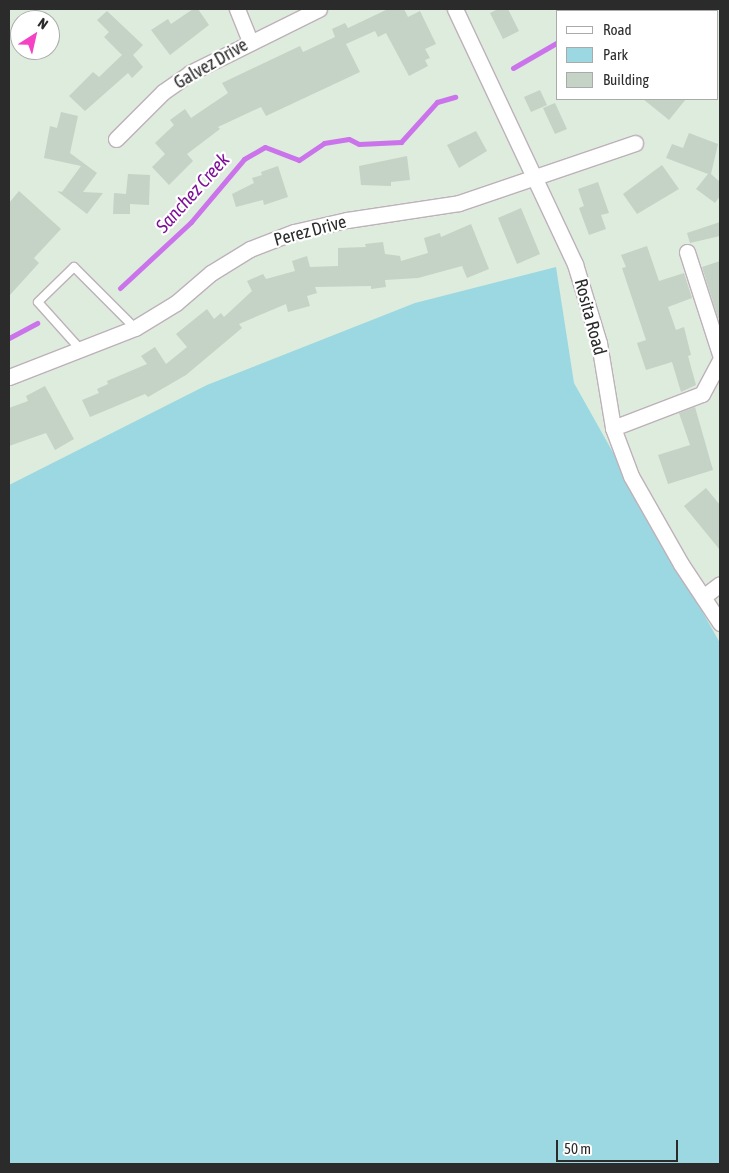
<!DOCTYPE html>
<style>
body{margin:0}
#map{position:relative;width:729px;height:1173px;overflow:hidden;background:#ddecdd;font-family:"Asap Condensed",sans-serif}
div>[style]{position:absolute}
.green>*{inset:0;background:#9bd8e1}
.stream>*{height:5px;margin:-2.5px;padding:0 2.5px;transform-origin:2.5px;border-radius:2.5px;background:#cb73eb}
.building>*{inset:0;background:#c5d2c6}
.roads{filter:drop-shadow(1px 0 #beb1ba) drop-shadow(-1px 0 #beb1ba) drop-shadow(0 1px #beb1ba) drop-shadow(0 -1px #beb1ba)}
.service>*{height:8px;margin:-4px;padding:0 4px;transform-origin:4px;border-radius:4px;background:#fff}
.minor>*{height:15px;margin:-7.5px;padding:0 7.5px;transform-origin:7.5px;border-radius:7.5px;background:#fff}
span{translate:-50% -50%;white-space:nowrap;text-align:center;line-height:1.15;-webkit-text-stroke:4.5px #fff;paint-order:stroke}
.street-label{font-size:18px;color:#2b2b2b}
.water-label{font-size:19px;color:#7f1198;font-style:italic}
.frame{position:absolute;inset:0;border:10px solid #2b2b2b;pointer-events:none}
.legend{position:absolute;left:556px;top:10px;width:162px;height:90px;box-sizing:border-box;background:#fff;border:1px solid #aaa;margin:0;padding:6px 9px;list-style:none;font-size:15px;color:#2b2b2b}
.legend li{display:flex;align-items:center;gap:10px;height:25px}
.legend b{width:25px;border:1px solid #aaa}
.north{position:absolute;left:10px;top:10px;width:50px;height:50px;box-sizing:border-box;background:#fff;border:1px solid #aaa;border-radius:50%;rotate:35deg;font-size:14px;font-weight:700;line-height:20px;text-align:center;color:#2b2b2b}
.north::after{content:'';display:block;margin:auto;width:18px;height:22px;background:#f541c3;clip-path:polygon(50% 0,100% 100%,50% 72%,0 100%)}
.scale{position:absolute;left:556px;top:1140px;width:122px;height:22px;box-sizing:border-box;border:2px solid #2b2b2b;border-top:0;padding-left:6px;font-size:15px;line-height:18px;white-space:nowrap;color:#2b2b2b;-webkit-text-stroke:4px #fff;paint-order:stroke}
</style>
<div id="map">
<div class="green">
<div style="clip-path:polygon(556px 267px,574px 383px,720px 643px,720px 1164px,9px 1164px,9px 485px,207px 385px,415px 303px)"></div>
</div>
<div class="stream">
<div style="left:595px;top:11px;width:11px;rotate:-10deg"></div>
<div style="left:513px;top:68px;width:52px;rotate:-30deg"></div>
<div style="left:120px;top:288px;width:97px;rotate:-42.9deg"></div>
<div style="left:191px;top:222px;width:82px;rotate:-49.9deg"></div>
<div style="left:244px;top:159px;width:24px;rotate:-30deg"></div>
<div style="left:265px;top:147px;width:36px;rotate:21deg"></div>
<div style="left:299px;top:160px;width:30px;rotate:-34deg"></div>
<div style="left:324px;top:143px;width:25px;rotate:-9deg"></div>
<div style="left:349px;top:139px;width:11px;rotate:27deg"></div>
<div style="left:359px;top:144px;width:42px;rotate:-2.7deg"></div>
<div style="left:401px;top:142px;width:54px;rotate:-48deg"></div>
<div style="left:437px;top:102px;width:19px;rotate:-16deg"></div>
<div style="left:9px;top:338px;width:32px;rotate:-28deg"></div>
</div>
<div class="building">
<div style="clip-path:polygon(193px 9px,198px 9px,209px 25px,170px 55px,151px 30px,168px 19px,171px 24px)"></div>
<div style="clip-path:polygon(388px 9px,404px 9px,408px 17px,420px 11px,436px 44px,425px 49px,430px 58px,425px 60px,428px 66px,409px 76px,386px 33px,378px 37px,375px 31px,346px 44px,360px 72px,266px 116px,261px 107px,218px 127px,220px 129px,187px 154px,193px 161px,169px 185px,152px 167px,165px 154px,155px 143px,174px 125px,170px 120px,185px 109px,191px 118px,228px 93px,222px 83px,300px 46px,303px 52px,335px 37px,332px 29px,345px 23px,348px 28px)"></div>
<div style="clip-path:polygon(498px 9px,508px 9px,519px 31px,503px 39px,490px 13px)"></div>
<div style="clip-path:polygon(107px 11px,143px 45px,133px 55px,143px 67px,132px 78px,128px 73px,85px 111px,69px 96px,93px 72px,99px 77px,122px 55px,104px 37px,109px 32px,97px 20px)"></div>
<div style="clip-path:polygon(540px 90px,547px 105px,531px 112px,524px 97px)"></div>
<div style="clip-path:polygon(643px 99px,686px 99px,669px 120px)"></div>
<div style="clip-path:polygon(555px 103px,567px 129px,555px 134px,543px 108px)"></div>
<div style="clip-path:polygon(61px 112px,78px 116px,70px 153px,97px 173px,83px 192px,103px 193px,87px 214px,57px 191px,62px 192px,81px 166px,44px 158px,50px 126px,57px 128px)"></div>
<div style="clip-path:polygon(476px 131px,487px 151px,459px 168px,447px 145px)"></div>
<div style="clip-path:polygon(689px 133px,718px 144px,711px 174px,720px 182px,720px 196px,715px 203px,696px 189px,708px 174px,666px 158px,672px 144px,683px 148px)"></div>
<div style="clip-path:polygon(407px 156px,410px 180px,391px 182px,391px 186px,361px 185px,359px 166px)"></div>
<div style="clip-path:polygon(662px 165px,679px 189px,637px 214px,623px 194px)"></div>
<div style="clip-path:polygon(278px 166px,288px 197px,264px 205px,263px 200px,236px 207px,232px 194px,254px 183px,252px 178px,262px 175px,261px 172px)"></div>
<div style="clip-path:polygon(128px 174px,150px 175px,149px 205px,130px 204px,130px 214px,113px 214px,114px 193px,126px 194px)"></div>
<div style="clip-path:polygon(598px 182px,609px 213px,601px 215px,606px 229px,589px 235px,579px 208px,584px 206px,578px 189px)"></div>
<div style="clip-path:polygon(19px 191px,61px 229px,34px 258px,39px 263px,9px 296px,9px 203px)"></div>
<div style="clip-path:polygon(521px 208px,540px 254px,517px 264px,498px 218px)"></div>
<div style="clip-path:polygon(720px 222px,720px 236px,690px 243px,687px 233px)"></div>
<div style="clip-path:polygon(471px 224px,489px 269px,467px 278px,462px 266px,418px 278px,385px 280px,386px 287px,371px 289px,371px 286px,315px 287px,317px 293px,307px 296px,310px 306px,288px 312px,286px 304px,239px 324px,242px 328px,186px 375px,148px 397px,145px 394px,90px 417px,82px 400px,99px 393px,97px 389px,108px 384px,107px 381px,147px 364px,141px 356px,155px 347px,166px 364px,187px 347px,176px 334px,207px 309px,214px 319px,221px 313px,224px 317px,252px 291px,247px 281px,263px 274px,266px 279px,295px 271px,292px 261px,307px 256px,310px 267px,338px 266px,338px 248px,366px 247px,365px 244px,383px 242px,385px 254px,400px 256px,401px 261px,428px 253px,424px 238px,440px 233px,441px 237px)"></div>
<div style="clip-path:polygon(647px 246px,659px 281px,684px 273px,692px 298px,668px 307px,676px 330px,684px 327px,691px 355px,688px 356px,696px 385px,681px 392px,672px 362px,646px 370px,637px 343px,646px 340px,622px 268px,626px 267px,621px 255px)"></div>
<div style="clip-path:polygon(720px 261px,720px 318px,718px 318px,702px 267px)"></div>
<div style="clip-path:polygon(45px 386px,74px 439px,55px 450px,46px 433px,9px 446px,9px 408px,28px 401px,26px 396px)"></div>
<div style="clip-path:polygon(695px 407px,713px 470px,668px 484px,658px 455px,690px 445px,679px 413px)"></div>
<div style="clip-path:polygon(706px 488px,720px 505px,720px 550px,684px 506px)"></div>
</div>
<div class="roads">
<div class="service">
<div style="left:81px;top:350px;width:64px;rotate:-131.9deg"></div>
<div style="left:38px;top:302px;width:50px;rotate:-44.2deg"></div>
<div style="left:74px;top:267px;width:86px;rotate:45deg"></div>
</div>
<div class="minor">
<div style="left:237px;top:9px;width:35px;rotate:68deg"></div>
<div style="left:455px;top:9px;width:282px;rotate:64.8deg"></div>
<div style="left:575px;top:264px;width:83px;rotate:73.1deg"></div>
<div style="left:599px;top:343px;width:86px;rotate:80.6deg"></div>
<div style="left:613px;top:428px;width:51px;rotate:69.4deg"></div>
<div style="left:631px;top:476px;width:101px;rotate:60.4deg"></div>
<div style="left:681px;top:564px;width:71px;rotate:56.5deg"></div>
<div style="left:116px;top:139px;width:66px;rotate:-45deg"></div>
<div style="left:163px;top:92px;width:33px;rotate:-35deg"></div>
<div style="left:190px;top:73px;width:144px;rotate:-26.4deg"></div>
<div style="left:687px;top:252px;width:107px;rotate:72.1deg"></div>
<div style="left:9px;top:377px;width:135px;rotate:-21.3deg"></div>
<div style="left:135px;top:328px;width:48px;rotate:-31.4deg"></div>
<div style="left:176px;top:303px;width:46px;rotate:-40.6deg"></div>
<div style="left:211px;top:273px;width:46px;rotate:-31.6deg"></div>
<div style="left:250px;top:249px;width:47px;rotate:-21.1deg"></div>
<div style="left:294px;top:232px;width:54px;rotate:-12.8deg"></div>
<div style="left:347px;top:220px;width:113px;rotate:-8.6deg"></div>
<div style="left:459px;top:203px;width:186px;rotate:-18.8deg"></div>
<div style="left:613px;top:428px;width:95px;rotate:-20.9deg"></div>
<div style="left:702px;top:394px;width:38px;rotate:-62deg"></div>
<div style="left:703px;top:597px;width:21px;rotate:-37deg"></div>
</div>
</div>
<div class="street-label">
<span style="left:211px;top:64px;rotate:-30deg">Galvez Drive</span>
<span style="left:310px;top:231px;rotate:-15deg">Perez Drive</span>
<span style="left:590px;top:317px;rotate:75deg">Rosita Road</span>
</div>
<div class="water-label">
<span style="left:193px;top:193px;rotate:-48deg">Sanchez Creek</span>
</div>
<div class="frame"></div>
<ul class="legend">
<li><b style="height:6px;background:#fff"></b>Road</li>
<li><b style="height:14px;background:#9bd8e1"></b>Park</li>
<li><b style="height:14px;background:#c5d2c6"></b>Building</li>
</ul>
<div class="north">N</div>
<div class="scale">50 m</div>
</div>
